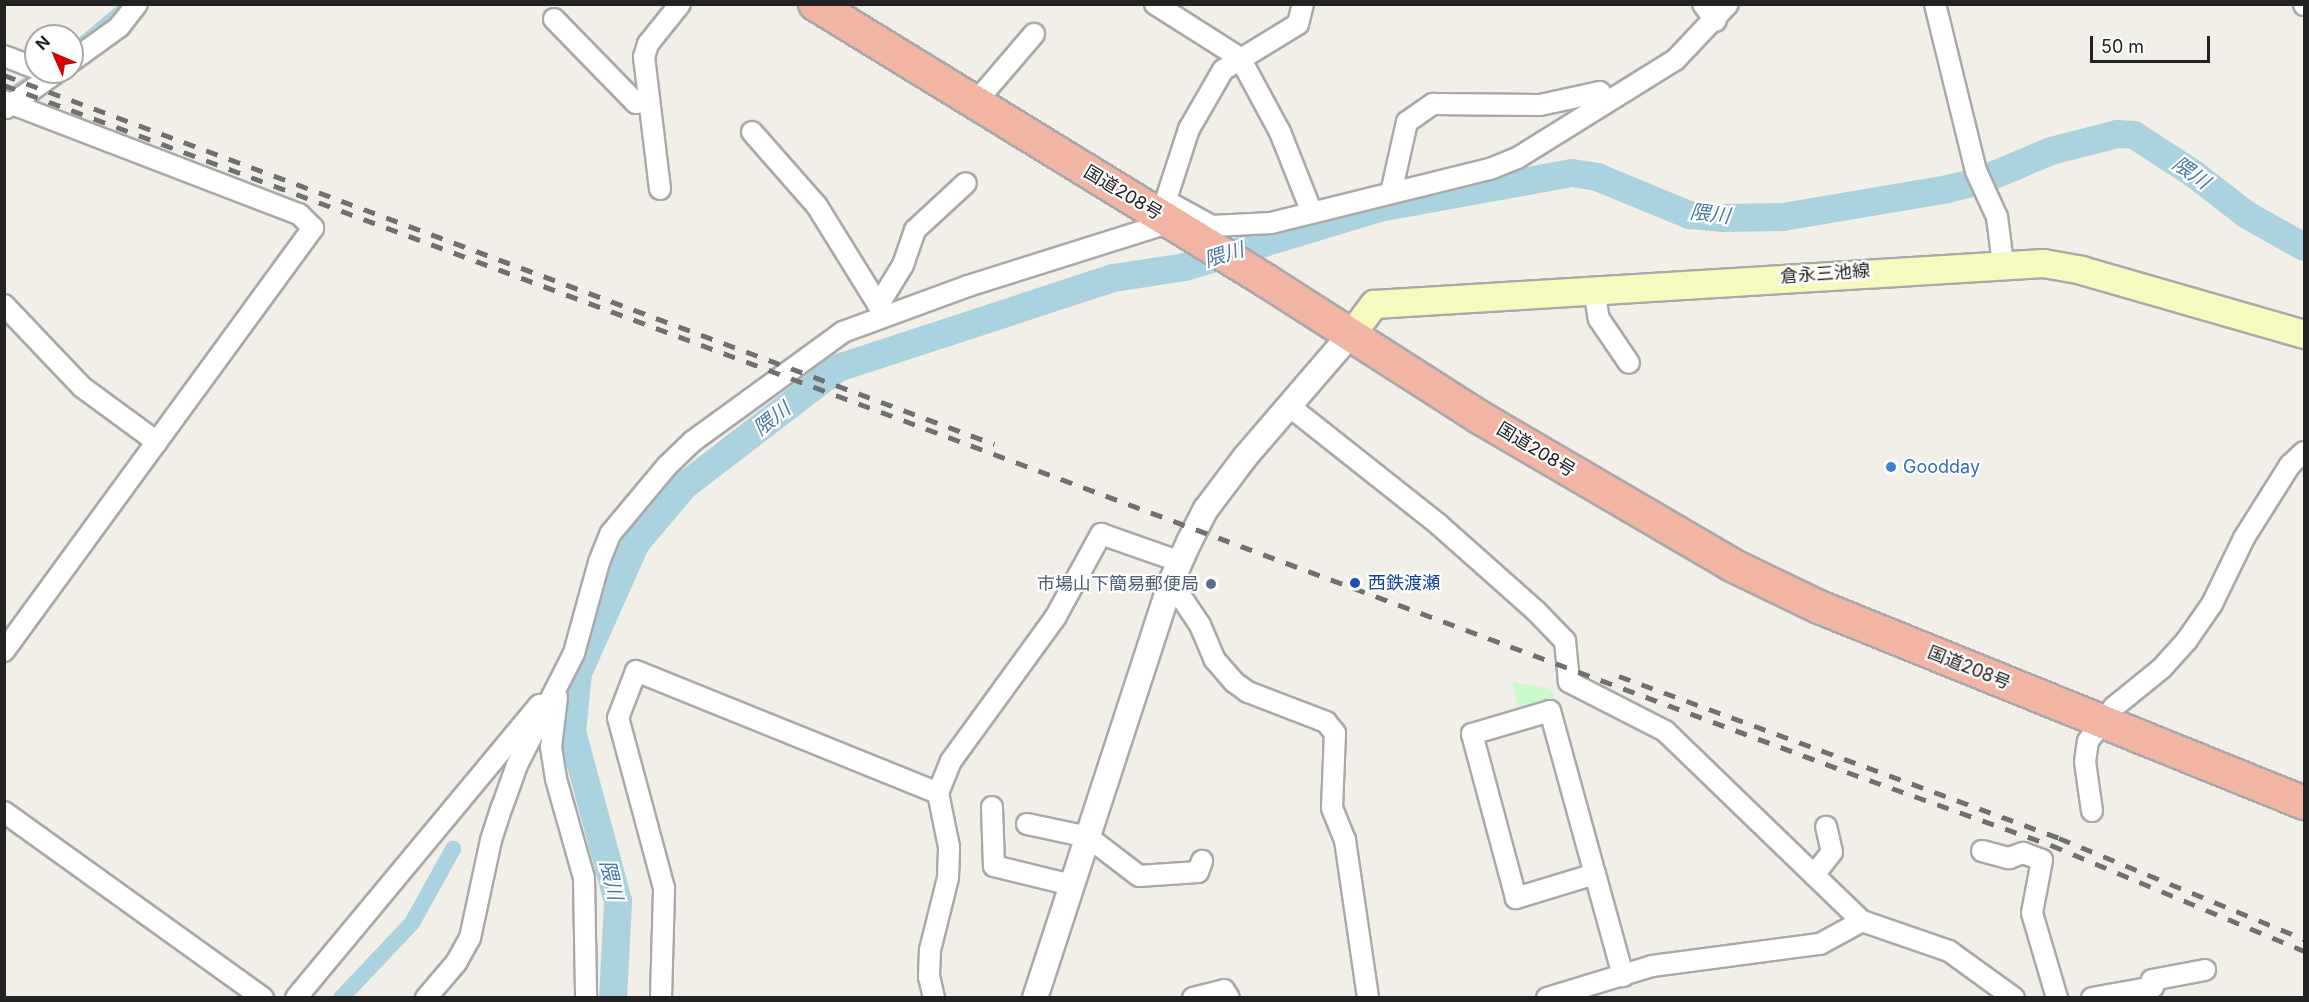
<!DOCTYPE html>
<meta charset="utf-8">
<style>
body{margin:0}
#map{position:relative;width:2309px;height:1002px;overflow:hidden;background:#f2efe9;font-family:Inter,"Noto Sans JP",sans-serif}
div>[style]{position:absolute}
.park>*{inset:0;background:#c8facc}
.stream>*{height:4.5px;margin:-2.25px;padding:0 2.25px;transform-origin:2.25px;border-radius:2.25px;background:#aad3df}
.canal>*{height:16px;margin:-8px;padding:0 8px;transform-origin:8px;border-radius:8px;background:#aad3df}
.river>*{height:28px;margin:-14px;padding:0 14px;transform-origin:14px;border-radius:14px;background:#aad3df}
.roads{filter:drop-shadow(2px 0 #a9a9a9) drop-shadow(-2px 0 #a9a9a9) drop-shadow(0 2px #a9a9a9) drop-shadow(0 -2px #a9a9a9)}
.minor>*{height:20px;margin:-10px;padding:0 10px;transform-origin:10px;border-radius:10px;background:#fff}
.tertiary>*{height:24px;margin:-12px;padding:0 12px;transform-origin:12px;border-radius:12px;background:#fff}
.secondary>*{height:27px;margin:-13.5px;padding:0 13.5px;transform-origin:13.5px;border-radius:13.5px;background:#f7fabf}
.trunk>*{height:32px;margin:-16px;padding:0 16px;transform-origin:16px;border-radius:16px;background:#f2b4a3}
.rail>*{height:4.5px;margin-top:-2.25px;transform-origin:0;background:repeating-linear-gradient(90deg,#707070 0 12px,transparent 0 24px)}
.dots>*{width:16px;height:16px;translate:-50% -50%;box-sizing:border-box;border:3px solid #fff;border-radius:50%}
span{translate:-50% -50%;white-space:nowrap;text-align:center;line-height:1.15;-webkit-text-stroke:4.5px #fff;paint-order:stroke}
.street-label{font-size:18px;color:#222}
.shop-label{font-size:18px;color:#366cbe}
.left{translate:0 -50%;text-align:left}
.transit-label{font-size:18px;color:#164399}
.service-label{font-size:18px;color:#4e5e75}
.right{translate:-100% -50%;text-align:right}
.water-label{font-size:20px;color:#4a7aab;font-style:italic}
.frame{position:absolute;inset:0;border:6px solid #222;pointer-events:none}
.north{position:absolute;left:24px;top:24px;width:60px;height:60px;box-sizing:border-box;background:#fff;border:2px solid #a7a7a7;border-radius:50%;rotate:315deg;font-size:16px;font-weight:700;line-height:24px;text-align:center;color:#222}
.north::after{content:'';display:block;margin:auto;width:21px;height:27px;background:#d40000;clip-path:polygon(50% 0,100% 100%,50% 72%,0 100%)}
.scale{position:absolute;left:2090px;top:36px;width:120px;height:27px;box-sizing:border-box;border:3px solid #222;border-top:0;padding-left:8px;font-size:18px;line-height:21px;white-space:nowrap;color:#222;-webkit-text-stroke:4px #fff;paint-order:stroke}
</style>
<div id="map">
<div class="park">
<div style="clip-path:polygon(1512px 682px,1551px 689px,1555px 699px,1518px 708px)"></div>
</div>
<div class="stream">
<div style="left:72px;top:46px;width:65px;rotate:-40deg"></div>
<div style="left:4px;top:94px;width:37px;rotate:-35deg"></div>
</div>
<div class="canal">
<div style="left:341px;top:998px;width:103px;rotate:-46.6deg"></div>
<div style="left:412px;top:923px;width:85px;rotate:-61deg"></div>
</div>
<div class="river">
<div style="left:613px;top:998px;width:97px;rotate:-87deg"></div>
<div style="left:618px;top:901px;width:175px;rotate:-105.2deg"></div>
<div style="left:572px;top:732px;width:59px;rotate:-84.2deg"></div>
<div style="left:578px;top:673px;width:142px;rotate:-66deg"></div>
<div style="left:636px;top:543px;width:75px;rotate:-49.9deg"></div>
<div style="left:684px;top:486px;width:194px;rotate:-37.5deg"></div>
<div style="left:838px;top:368px;width:290px;rotate:-18.1deg"></div>
<div style="left:1114px;top:278px;width:72px;rotate:-8.8deg"></div>
<div style="left:1185px;top:267px;width:203px;rotate:-16.9deg"></div>
<div style="left:1379px;top:208px;width:196px;rotate:-10.3deg"></div>
<div style="left:1572px;top:173px;width:25px;rotate:9deg"></div>
<div style="left:1597px;top:177px;width:100px;rotate:22.4deg"></div>
<div style="left:1689px;top:215px;width:33px;rotate:5deg"></div>
<div style="left:1722px;top:218px;width:61px;rotate:-0.9deg"></div>
<div style="left:1783px;top:217px;width:167px;rotate:-9.6deg"></div>
<div style="left:1948px;top:189px;width:33px;rotate:-14deg"></div>
<div style="left:1980px;top:181px;width:77px;rotate:-22.9deg"></div>
<div style="left:2051px;top:151px;width:68px;rotate:-14.4deg"></div>
<div style="left:2117px;top:134px;width:17px;rotate:3deg"></div>
<div style="left:2134px;top:135px;width:72px;rotate:33deg"></div>
<div style="left:2194px;top:174px;width:67px;rotate:37.7deg"></div>
<div style="left:2247px;top:215px;width:65px;rotate:29.3deg"></div>
</div>
<div class="roads">
<div class="minor">
<div style="left:1155px;top:4px;width:101px;rotate:32.4deg"></div>
<div style="left:1240px;top:58px;width:84px;rotate:61.6deg"></div>
<div style="left:1280px;top:132px;width:87px;rotate:68.4deg"></div>
<div style="left:1703px;top:4px;width:21px;rotate:53deg"></div>
<div style="left:1935px;top:4px;width:172px;rotate:76.2deg"></div>
<div style="left:1976px;top:171px;width:51px;rotate:65.5deg"></div>
<div style="left:1997px;top:217px;width:46px;rotate:82.6deg"></div>
<div style="left:2304px;top:4px;width:1px;rotate:90deg"></div>
<div style="left:554px;top:19px;width:117px;rotate:45.7deg"></div>
<div style="left:636px;top:103px;width:13px;rotate:-9deg"></div>
<div style="left:4px;top:56px;width:34px;rotate:21deg"></div>
<div style="left:72px;top:61px;width:58px;rotate:-35.9deg"></div>
<div style="left:119px;top:27px;width:29px;rotate:-52deg"></div>
<div style="left:4px;top:101px;width:316px;rotate:21deg"></div>
<div style="left:299px;top:214px;width:20px;rotate:45deg"></div>
<div style="left:313px;top:228px;width:524px;rotate:126.15deg"></div>
<div style="left:975px;top:103px;width:91px;rotate:-49.5deg"></div>
<div style="left:6px;top:108px;width:62px;rotate:-35.2deg"></div>
<div style="left:752px;top:132px;width:98px;rotate:48.7deg"></div>
<div style="left:817px;top:206px;width:127px;rotate:58.2deg"></div>
<div style="left:660px;top:189px;width:133px;rotate:-96.9deg"></div>
<div style="left:644px;top:57px;width:14px;rotate:-73deg"></div>
<div style="left:648px;top:44px;width:51px;rotate:-51.3deg"></div>
<div style="left:1391px;top:193px;width:73px;rotate:-77.3deg"></div>
<div style="left:1407px;top:122px;width:32px;rotate:-35deg"></div>
<div style="left:1433px;top:104px;width:107px;rotate:0.5deg"></div>
<div style="left:1540px;top:105px;width:61px;rotate:-12.2deg"></div>
<div style="left:1600px;top:92px;width:9px;rotate:63deg"></div>
<div style="left:1168px;top:202px;width:50px;rotate:28.6deg"></div>
<div style="left:1212px;top:226px;width:59px;rotate:-2.9deg"></div>
<div style="left:1271px;top:223px;width:226px;rotate:-13.9deg"></div>
<div style="left:1490px;top:169px;width:31px;rotate:-22deg"></div>
<div style="left:1519px;top:157px;width:184px;rotate:-31.9deg"></div>
<div style="left:1675px;top:60px;width:77px;rotate:-46.6deg"></div>
<div style="left:1162px;top:212px;width:87px;rotate:-72deg"></div>
<div style="left:1189px;top:129px;width:68px;rotate:-60deg"></div>
<div style="left:1223px;top:70px;width:88px;rotate:-31.5deg"></div>
<div style="left:1298px;top:24px;width:21px;rotate:-76deg"></div>
<div style="left:1594px;top:289px;width:30px;rotate:81deg"></div>
<div style="left:1599px;top:319px;width:53px;rotate:55.7deg"></div>
<div style="left:879px;top:304px;width:46px;rotate:-58.4deg"></div>
<div style="left:903px;top:265px;width:37px;rotate:-71deg"></div>
<div style="left:915px;top:230px;width:69px;rotate:-42.7deg"></div>
<div style="left:4px;top:305px;width:113px;rotate:46.4deg"></div>
<div style="left:82px;top:387px;width:93px;rotate:36.3deg"></div>
<div style="left:1288px;top:405px;width:191px;rotate:38.4deg"></div>
<div style="left:1438px;top:524px;width:131px;rotate:41.6deg"></div>
<div style="left:1536px;top:611px;width:42px;rotate:46deg"></div>
<div style="left:1565px;top:641px;width:41px;rotate:84.4deg"></div>
<div style="left:1569px;top:682px;width:108px;rotate:27deg"></div>
<div style="left:1665px;top:731px;width:274px;rotate:44deg"></div>
<div style="left:1862px;top:921px;width:92px;rotate:19deg"></div>
<div style="left:1949px;top:951px;width:80px;rotate:35.9deg"></div>
<div style="left:1171px;top:582px;width:52px;rotate:56deg"></div>
<div style="left:1200px;top:625px;width:38px;rotate:67deg"></div>
<div style="left:1215px;top:660px;width:29px;rotate:49deg"></div>
<div style="left:1234px;top:682px;width:17px;rotate:36deg"></div>
<div style="left:1248px;top:692px;width:84px;rotate:21deg"></div>
<div style="left:1326px;top:722px;width:14px;rotate:51deg"></div>
<div style="left:1335px;top:733px;width:75px;rotate:92.3deg"></div>
<div style="left:1332px;top:808px;width:35px;rotate:68deg"></div>
<div style="left:1345px;top:840px;width:160px;rotate:81.7deg"></div>
<div style="left:557px;top:697px;width:50px;rotate:96.8deg"></div>
<div style="left:551px;top:747px;width:32px;rotate:81deg"></div>
<div style="left:556px;top:779px;width:103px;rotate:74.2deg"></div>
<div style="left:584px;top:878px;width:120px;rotate:89deg"></div>
<div style="left:992px;top:807px;width:59px;rotate:88.1deg"></div>
<div style="left:994px;top:866px;width:80px;rotate:13.7deg"></div>
<div style="left:2092px;top:811px;width:49px;rotate:-98.1deg"></div>
<div style="left:2085px;top:762px;width:21px;rotate:-82deg"></div>
<div style="left:2088px;top:741px;width:43px;rotate:-52.6deg"></div>
<div style="left:2114px;top:707px;width:62px;rotate:-39.1deg"></div>
<div style="left:2162px;top:668px;width:38px;rotate:-48deg"></div>
<div style="left:2187px;top:640px;width:44px;rotate:-55.2deg"></div>
<div style="left:2212px;top:604px;width:73px;rotate:-64.1deg"></div>
<div style="left:2244px;top:538px;width:86px;rotate:-57.8deg"></div>
<div style="left:2290px;top:465px;width:19px;rotate:-43deg"></div>
<div style="left:4px;top:812px;width:319px;rotate:35.7deg"></div>
<div style="left:1027px;top:824px;width:62px;rotate:12deg"></div>
<div style="left:1088px;top:837px;width:64px;rotate:37.4deg"></div>
<div style="left:1139px;top:876px;width:59px;rotate:-3.9deg"></div>
<div style="left:1198px;top:872px;width:12px;rotate:-70deg"></div>
<div style="left:1982px;top:851px;width:28px;rotate:15deg"></div>
<div style="left:2009px;top:858px;width:15px;rotate:-20deg"></div>
<div style="left:2023px;top:853px;width:20px;rotate:20deg"></div>
<div style="left:2042px;top:860px;width:54px;rotate:100.7deg"></div>
<div style="left:2032px;top:913px;width:89px;rotate:73.6deg"></div>
<div style="left:1595px;top:874px;width:83px;rotate:163.1deg"></div>
<div style="left:1516px;top:898px;width:170px;rotate:-105deg"></div>
<div style="left:1472px;top:734px;width:81px;rotate:-16.4deg"></div>
<div style="left:1550px;top:711px;width:169px;rotate:74.6deg"></div>
<div style="left:1595px;top:874px;width:106px;rotate:74.6deg"></div>
<div style="left:1814px;top:875px;width:29px;rotate:-52deg"></div>
<div style="left:1832px;top:852px;width:26px;rotate:-103deg"></div>
<div style="left:296px;top:998px;width:381px;rotate:-50.3deg"></div>
<div style="left:426px;top:998px;width:46px;rotate:-49.4deg"></div>
<div style="left:456px;top:963px;width:29px;rotate:-61deg"></div>
<div style="left:470px;top:938px;width:100px;rotate:-77.9deg"></div>
<div style="left:491px;top:840px;width:35px;rotate:-72deg"></div>
<div style="left:502px;top:807px;width:45px;rotate:-70.3deg"></div>
<div style="left:517px;top:765px;width:126px;rotate:-63deg"></div>
<div style="left:574px;top:653px;width:94px;rotate:-74.6deg"></div>
<div style="left:599px;top:562px;width:31px;rotate:-68deg"></div>
<div style="left:611px;top:533px;width:87px;rotate:-50.1deg"></div>
<div style="left:667px;top:466px;width:36px;rotate:-44deg"></div>
<div style="left:693px;top:441px;width:185px;rotate:-36deg"></div>
<div style="left:843px;top:332px;width:133px;rotate:-20.2deg"></div>
<div style="left:968px;top:286px;width:213px;rotate:-17.5deg"></div>
<div style="left:661px;top:998px;width:110px;rotate:-88.4deg"></div>
<div style="left:664px;top:888px;width:176px;rotate:-105.1deg"></div>
<div style="left:618px;top:718px;width:50px;rotate:-69deg"></div>
<div style="left:636px;top:671px;width:326px;rotate:22deg"></div>
<div style="left:934px;top:998px;width:22px;rotate:-103deg"></div>
<div style="left:929px;top:977px;width:27px;rotate:-88deg"></div>
<div style="left:930px;top:950px;width:74px;rotate:-76deg"></div>
<div style="left:948px;top:878px;width:31px;rotate:-88deg"></div>
<div style="left:949px;top:847px;width:55px;rotate:-101.5deg"></div>
<div style="left:938px;top:793px;width:35px;rotate:-68deg"></div>
<div style="left:951px;top:761px;width:177px;rotate:-54deg"></div>
<div style="left:1055px;top:618px;width:96px;rotate:-61.3deg"></div>
<div style="left:1101px;top:534px;width:85px;rotate:19.3deg"></div>
<div style="left:1193px;top:998px;width:32px;rotate:-14deg"></div>
<div style="left:1224px;top:990px;width:9px;rotate:58deg"></div>
<div style="left:1547px;top:998px;width:110px;rotate:-16.9deg"></div>
<div style="left:1652px;top:966px;width:169px;rotate:-7.5deg"></div>
<div style="left:1820px;top:944px;width:48px;rotate:-28.7deg"></div>
<div style="left:2092px;top:998px;width:62px;rotate:-10.2deg"></div>
<div style="left:2153px;top:987px;width:7px;rotate:-98deg"></div>
<div style="left:2152px;top:980px;width:54px;rotate:-10.7deg"></div>
</div>
<div class="tertiary">
<div style="left:1035px;top:998px;width:438px;rotate:-71.9deg"></div>
<div style="left:1171px;top:582px;width:44px;rotate:-65.8deg"></div>
<div style="left:1189px;top:542px;width:37px;rotate:-63deg"></div>
<div style="left:1206px;top:509px;width:66px;rotate:-53deg"></div>
<div style="left:1246px;top:456px;width:161px;rotate:-49.3deg"></div>
</div>
<div class="secondary">
<div style="left:1351px;top:334px;width:38px;rotate:-53deg"></div>
<div style="left:1374px;top:304px;width:670px;rotate:-3.51deg"></div>
<div style="left:2043px;top:263px;width:39px;rotate:10deg"></div>
<div style="left:2081px;top:270px;width:232px;rotate:16deg"></div>
</div>
<div class="trunk">
<div style="left:815px;top:4px;width:528px;rotate:31.52deg"></div>
<div style="left:1265px;top:280px;width:254px;rotate:32.6deg"></div>
<div style="left:1479px;top:417px;width:293px;rotate:30.3deg"></div>
<div style="left:1732px;top:565px;width:97px;rotate:25.8deg"></div>
<div style="left:1819px;top:607px;width:523px;rotate:22deg"></div>
</div>
</div>
<div class="rail">
<div style="left:4px;top:75px;width:1057px;rotate:20.44deg"></div>
<div style="left:4px;top:85px;width:1967px;rotate:20.44deg"></div>
<div style="left:1847px;top:772px;width:217px;rotate:19.7deg"></div>
<div style="left:2051px;top:845px;width:274px;rotate:22.7deg"></div>
<div style="left:1619px;top:676px;width:469px;rotate:20.2deg"></div>
<div style="left:2059px;top:838px;width:265px;rotate:22.4deg"></div>
</div>
<div class="dots">
<div style="left:1891px;top:467px;background:#3f7fe0"></div>
<div style="left:1355px;top:583px;background:#1a4fb4"></div>
<div style="left:1211px;top:584px;background:#5c6f8a"></div>
</div>
<div class="street-label">
<span style="left:1123px;top:193px;rotate:31deg">国道208号</span>
<span style="left:1825px;top:274px;rotate:-4deg">倉永三池線</span>
<span style="left:1536px;top:450px;rotate:31deg">国道208号</span>
<span style="left:1969px;top:668px;rotate:22deg">国道208号</span>
</div>
<div class="shop-label">
<span class="left" style="left:1903px;top:467px">Goodday</span>
</div>
<div class="transit-label">
<span class="left" style="left:1368px;top:583px">西鉄渡瀬</span>
</div>
<div class="service-label">
<span class="right" style="left:1199px;top:584px">市場山下簡易郵便局</span>
</div>
<div class="water-label">
<span style="left:2191px;top:173px;rotate:35deg">隈川</span>
<span style="left:1710px;top:214px;rotate:7deg">隈川</span>
<span style="left:1224px;top:255px;rotate:-17deg">隈川</span>
<span style="left:772px;top:419px;rotate:-38deg">隈川</span>
<span style="left:611px;top:880px;rotate:77deg">隈川</span>
</div>
<div class="frame"></div>
<div class="north">N</div>
<div class="scale">50 m</div>
</div>
